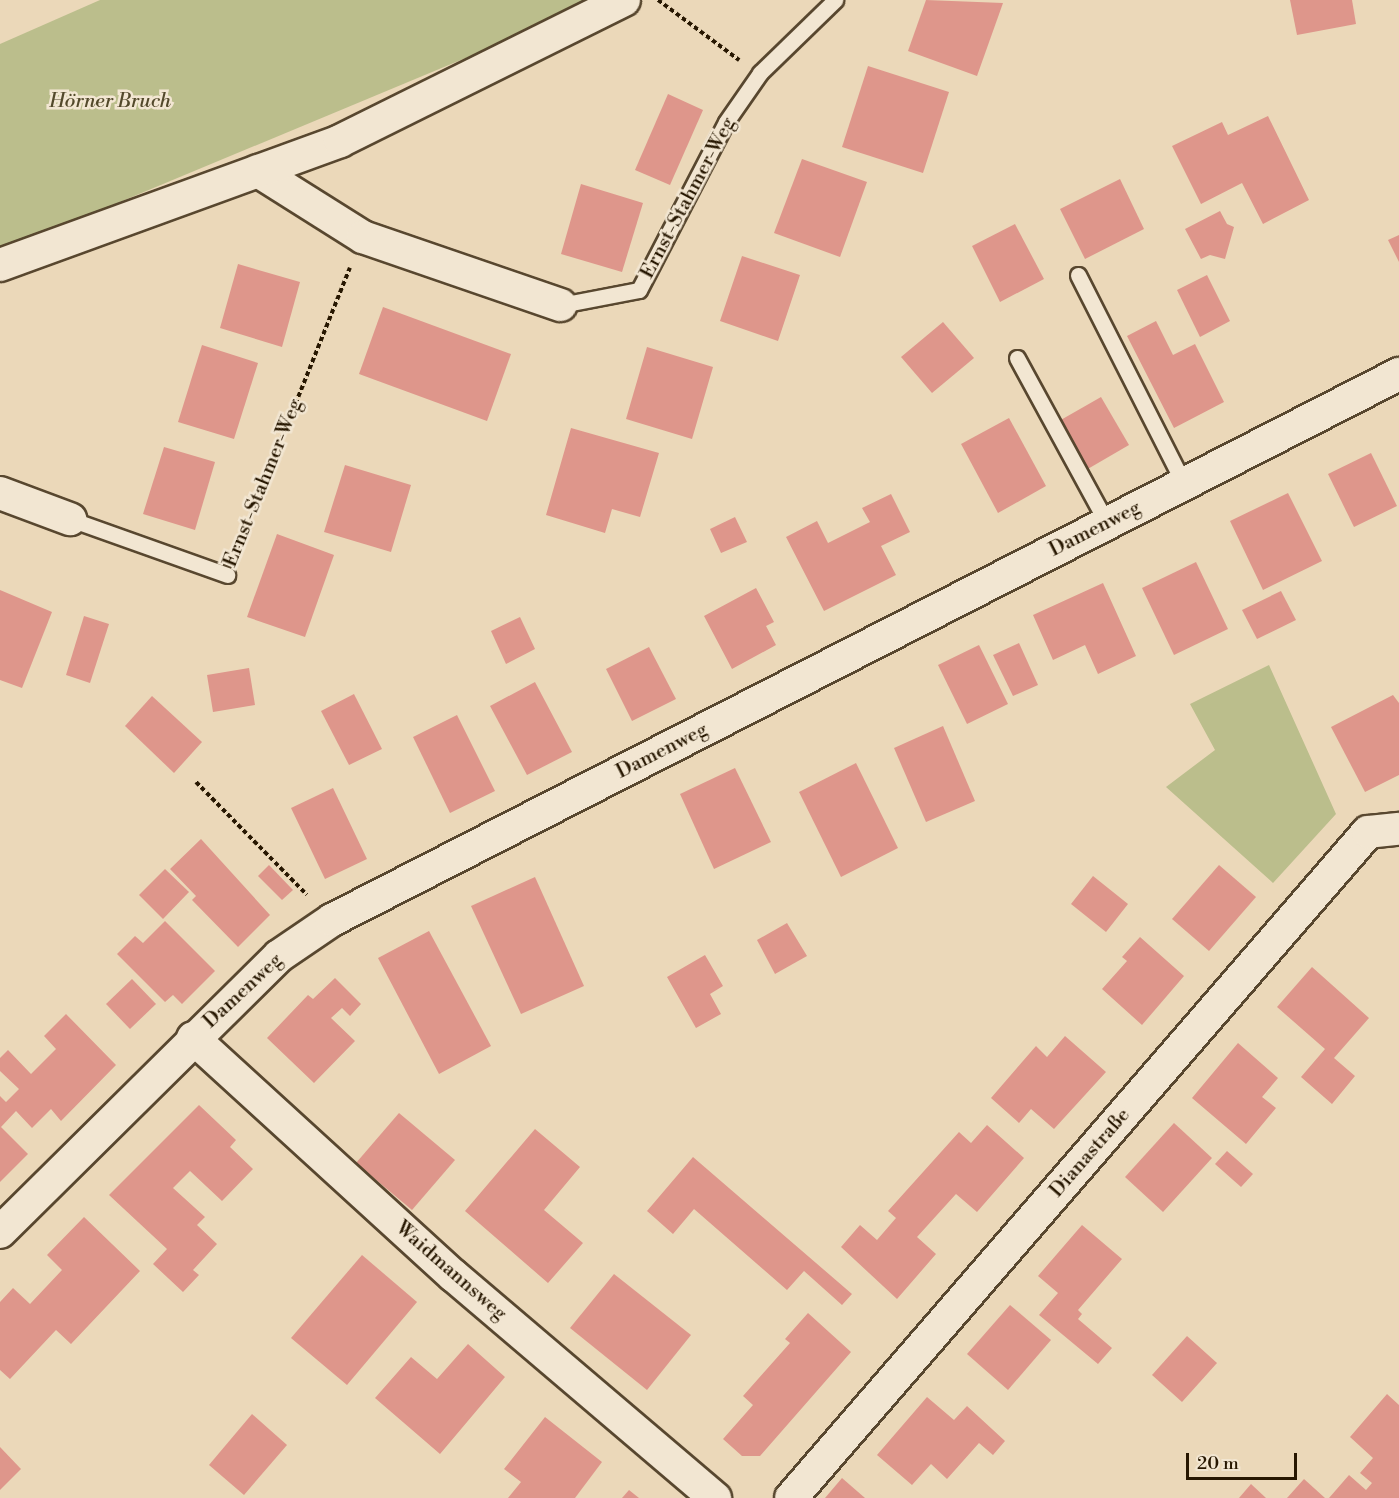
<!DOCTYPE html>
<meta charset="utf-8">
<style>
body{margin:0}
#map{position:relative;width:1399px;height:1498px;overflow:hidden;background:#ebd8b9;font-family:"Libre Bodoni",serif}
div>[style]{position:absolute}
.green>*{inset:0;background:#bbbe8c}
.building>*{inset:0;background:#de968b}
.path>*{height:4px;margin-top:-2px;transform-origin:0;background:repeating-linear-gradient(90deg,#271701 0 4.5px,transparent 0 7.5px)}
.roads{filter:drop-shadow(2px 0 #58472f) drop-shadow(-2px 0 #58472f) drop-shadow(0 2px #58472f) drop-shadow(0 -2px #58472f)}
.service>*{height:15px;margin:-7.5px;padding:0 7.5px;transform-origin:7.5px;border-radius:7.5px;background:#f2e6d2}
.minor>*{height:32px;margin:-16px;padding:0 16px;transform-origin:16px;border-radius:16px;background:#f2e6d2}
span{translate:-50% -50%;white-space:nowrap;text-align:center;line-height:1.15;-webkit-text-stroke:5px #f2e6d2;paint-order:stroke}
.park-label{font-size:20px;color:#53492b;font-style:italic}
.street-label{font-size:20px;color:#271701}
.scale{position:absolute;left:1186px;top:1453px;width:111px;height:27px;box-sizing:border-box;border:3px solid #271701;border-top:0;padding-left:8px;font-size:18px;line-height:21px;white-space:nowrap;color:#271701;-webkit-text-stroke:4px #f2e6d2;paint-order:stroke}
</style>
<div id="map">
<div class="green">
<div style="clip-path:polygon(100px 0,605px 0,0 252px,0 44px)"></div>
<div style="clip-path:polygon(1269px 665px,1336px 814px,1273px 883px,1166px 787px,1215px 750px,1190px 704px)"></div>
</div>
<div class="building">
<div style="clip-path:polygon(926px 0,1003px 3px,977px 76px,908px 51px)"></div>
<div style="clip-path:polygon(1290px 0,1352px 0,1356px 24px,1297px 35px)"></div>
<div style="clip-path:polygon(868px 66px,949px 92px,923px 173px,842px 147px)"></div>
<div style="clip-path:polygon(668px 94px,703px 110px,670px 185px,635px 170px)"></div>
<div style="clip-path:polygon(1268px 116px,1309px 200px,1263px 224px,1242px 183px,1201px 204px,1172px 146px,1222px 122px,1228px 135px)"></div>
<div style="clip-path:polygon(802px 159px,867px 182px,840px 257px,774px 233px)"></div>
<div style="clip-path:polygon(1120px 179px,1144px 229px,1085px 259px,1060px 209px)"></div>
<div style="clip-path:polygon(581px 184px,643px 203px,622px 272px,561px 254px)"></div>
<div style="clip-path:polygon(1220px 211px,1227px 224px,1234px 227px,1225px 259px,1210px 255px,1201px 259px,1185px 229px)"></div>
<div style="clip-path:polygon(1015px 224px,1044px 279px,1000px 302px,972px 246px)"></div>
<div style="clip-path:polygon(1399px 235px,1399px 262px,1388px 240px)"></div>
<div style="clip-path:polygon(742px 256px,800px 275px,778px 341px,720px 321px)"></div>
<div style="clip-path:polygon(238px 264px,300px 282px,282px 347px,220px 328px)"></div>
<div style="clip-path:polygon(1207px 275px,1230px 321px,1200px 337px,1177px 290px)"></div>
<div style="clip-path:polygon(383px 307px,511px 354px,487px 421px,359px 374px)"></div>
<div style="clip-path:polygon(1156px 321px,1173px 355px,1195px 344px,1224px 402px,1174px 428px,1127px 336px)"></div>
<div style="clip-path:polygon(943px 322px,974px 358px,932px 393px,901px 357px)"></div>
<div style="clip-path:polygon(202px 345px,258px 363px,234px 439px,178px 422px)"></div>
<div style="clip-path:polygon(647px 347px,713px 367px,692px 439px,626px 419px)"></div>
<div style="clip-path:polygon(1101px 397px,1129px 445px,1086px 470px,1059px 421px)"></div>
<div style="clip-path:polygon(1009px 418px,1046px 486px,998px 513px,961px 444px)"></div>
<div style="clip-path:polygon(571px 428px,659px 453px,640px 517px,612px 509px,605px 533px,546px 515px)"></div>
<div style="clip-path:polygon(164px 447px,215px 462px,195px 530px,143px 514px)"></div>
<div style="clip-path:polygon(1371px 453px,1397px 506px,1354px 527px,1328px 474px)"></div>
<div style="clip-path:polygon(345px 465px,411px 485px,391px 552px,324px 532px)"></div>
<div style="clip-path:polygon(1288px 493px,1322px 561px,1263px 590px,1230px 521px)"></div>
<div style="clip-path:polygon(891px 494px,910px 532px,881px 546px,896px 575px,824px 611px,786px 537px,817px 521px,828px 543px,870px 522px,862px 508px)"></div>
<div style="clip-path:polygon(735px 517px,747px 542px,721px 553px,710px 529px)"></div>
<div style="clip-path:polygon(277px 534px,334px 555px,305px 637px,247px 617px)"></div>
<div style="clip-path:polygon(1196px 562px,1228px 629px,1174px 655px,1142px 588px)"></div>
<div style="clip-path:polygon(1103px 583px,1136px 656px,1098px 674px,1085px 645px,1053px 660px,1033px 615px)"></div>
<div style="clip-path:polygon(756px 588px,774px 622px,766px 626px,776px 645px,732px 669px,704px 616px)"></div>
<div style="clip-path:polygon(0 590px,52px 612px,22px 688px,0 680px)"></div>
<div style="clip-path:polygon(1281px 591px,1296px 620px,1257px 639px,1242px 610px)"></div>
<div style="clip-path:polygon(84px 616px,109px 624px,90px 683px,66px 675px)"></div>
<div style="clip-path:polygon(520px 617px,535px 649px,506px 664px,491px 631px)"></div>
<div style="clip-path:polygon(1019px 643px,1038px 685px,1013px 696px,993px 655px)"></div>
<div style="clip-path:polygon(979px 645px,1008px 704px,967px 724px,938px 665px)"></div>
<div style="clip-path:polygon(649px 647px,676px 699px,632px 721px,606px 669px)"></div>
<div style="clip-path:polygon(249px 668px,255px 705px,213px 712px,207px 675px)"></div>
<div style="clip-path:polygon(535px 682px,572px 752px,527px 775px,490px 706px)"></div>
<div style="clip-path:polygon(354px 694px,382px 749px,349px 765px,321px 711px)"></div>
<div style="clip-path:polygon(1393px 695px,1399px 703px,1399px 775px,1365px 792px,1331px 727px)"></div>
<div style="clip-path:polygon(152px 696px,202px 742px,174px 773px,125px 726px)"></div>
<div style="clip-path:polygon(457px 715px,495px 791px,450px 813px,413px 737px)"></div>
<div style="clip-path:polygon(943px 726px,975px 801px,926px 822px,894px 748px)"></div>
<div style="clip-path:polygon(856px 763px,898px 848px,841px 877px,799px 792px)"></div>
<div style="clip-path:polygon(735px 768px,771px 842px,714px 869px,680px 794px)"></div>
<div style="clip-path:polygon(333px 788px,367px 859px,325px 879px,291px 808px)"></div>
<div style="clip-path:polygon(201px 839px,270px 915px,238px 947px,192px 900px,196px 896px,170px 869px)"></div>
<div style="clip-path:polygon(269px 865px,293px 890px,282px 900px,258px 876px)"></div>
<div style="clip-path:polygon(1219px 865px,1256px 897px,1209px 951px,1172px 919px)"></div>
<div style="clip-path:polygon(165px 869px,189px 892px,163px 919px,139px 895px)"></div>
<div style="clip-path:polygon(1093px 876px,1128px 904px,1106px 932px,1071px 904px)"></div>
<div style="clip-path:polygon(535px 877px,584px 986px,521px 1014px,471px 906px)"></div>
<div style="clip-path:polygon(165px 921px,215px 971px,182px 1004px,173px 995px,165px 1002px,117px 954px,135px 936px,143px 943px)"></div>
<div style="clip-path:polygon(787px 923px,807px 956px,775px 974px,757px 940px)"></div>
<div style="clip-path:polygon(429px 931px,491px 1046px,439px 1074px,378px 958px)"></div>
<div style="clip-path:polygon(1140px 937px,1184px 976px,1142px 1025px,1102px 989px,1127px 961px,1122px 957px)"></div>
<div style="clip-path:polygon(705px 955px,723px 986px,710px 994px,721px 1014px,696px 1028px,667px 977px)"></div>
<div style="clip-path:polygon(1312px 967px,1369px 1018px,1334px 1058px,1355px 1076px,1332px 1104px,1301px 1077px,1325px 1049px,1277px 1007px)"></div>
<div style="clip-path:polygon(335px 978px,361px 1004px,350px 1016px,342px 1008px,331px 1018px,355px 1041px,314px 1083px,267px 1038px,308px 995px,313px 999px)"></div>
<div style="clip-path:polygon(132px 979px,156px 1004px,130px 1029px,106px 1004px)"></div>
<div style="clip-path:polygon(66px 1014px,116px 1065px,61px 1121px,51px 1109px,32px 1128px,16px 1111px,1px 1127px,28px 1154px,0 1182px,0 1096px,6px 1102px,19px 1089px,0 1071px,0 1058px,8px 1050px,31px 1074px,56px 1049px,44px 1036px)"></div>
<div style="clip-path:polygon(1065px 1036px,1106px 1072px,1054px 1129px,1031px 1109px,1019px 1123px,991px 1098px,1036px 1046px,1047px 1057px)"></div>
<div style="clip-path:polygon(1238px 1043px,1278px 1078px,1262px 1097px,1276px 1108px,1246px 1144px,1192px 1098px)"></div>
<div style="clip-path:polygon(199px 1105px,236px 1140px,230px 1147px,253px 1169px,222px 1201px,190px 1171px,173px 1188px,205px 1217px,197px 1225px,217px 1244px,193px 1270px,199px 1275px,183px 1292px,153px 1264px,167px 1249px,109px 1195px)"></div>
<div style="clip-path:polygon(399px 1113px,455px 1160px,412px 1210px,356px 1163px)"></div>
<div style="clip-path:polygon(1174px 1123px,1212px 1158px,1163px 1212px,1125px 1177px)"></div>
<div style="clip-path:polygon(987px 1125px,1024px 1158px,977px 1212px,956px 1194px,917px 1237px,936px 1254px,897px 1299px,841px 1247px,860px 1225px,877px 1240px,896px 1218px,888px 1211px,959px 1132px,971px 1143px)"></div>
<div style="clip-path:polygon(535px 1129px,580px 1167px,544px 1210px,583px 1243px,548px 1283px,465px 1211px)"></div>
<div style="clip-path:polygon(1227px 1151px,1253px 1174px,1241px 1187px,1215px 1164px)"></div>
<div style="clip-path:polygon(693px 1157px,852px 1294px,842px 1305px,804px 1271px,787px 1290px,694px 1209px,673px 1234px,647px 1211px)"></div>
<div style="clip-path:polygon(84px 1217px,140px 1271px,71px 1344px,56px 1330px,10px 1379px,0 1370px,0 1302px,13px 1288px,30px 1304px,62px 1270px,47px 1255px)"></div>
<div style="clip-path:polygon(1082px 1225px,1122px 1259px,1078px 1310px,1082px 1314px,1078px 1319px,1112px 1348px,1098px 1364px,1039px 1315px,1058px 1293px,1038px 1276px)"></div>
<div style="clip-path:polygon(362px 1255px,417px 1302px,347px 1385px,291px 1338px)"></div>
<div style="clip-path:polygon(614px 1274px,691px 1335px,647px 1390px,570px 1328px)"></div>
<div style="clip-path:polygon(1010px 1305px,1051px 1340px,1008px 1390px,967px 1354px)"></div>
<div style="clip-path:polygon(808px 1313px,851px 1352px,760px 1456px,742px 1456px,723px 1439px,753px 1405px,743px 1396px,790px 1343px,785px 1339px)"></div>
<div style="clip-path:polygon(1187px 1336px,1217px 1363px,1182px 1402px,1152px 1375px)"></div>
<div style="clip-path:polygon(468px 1344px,505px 1377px,440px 1454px,375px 1398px,411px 1357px,437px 1379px)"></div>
<div style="clip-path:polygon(1387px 1394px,1399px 1405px,1399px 1498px,1329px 1498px,1349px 1475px,1366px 1490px,1372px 1483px,1360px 1473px,1373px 1458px,1350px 1437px)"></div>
<div style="clip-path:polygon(927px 1397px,954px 1420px,967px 1406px,1005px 1441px,993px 1455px,979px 1443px,947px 1479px,931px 1464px,912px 1485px,877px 1455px)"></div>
<div style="clip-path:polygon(252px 1414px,287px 1445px,244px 1495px,209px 1465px)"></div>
<div style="clip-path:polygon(545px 1417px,602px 1462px,575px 1498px,508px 1498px,521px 1482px,504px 1469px)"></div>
<div style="clip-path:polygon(0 1447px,21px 1469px,0 1490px)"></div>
<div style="clip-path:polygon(842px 1478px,865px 1498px,825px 1498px)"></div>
<div style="clip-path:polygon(1304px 1479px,1325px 1498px,1287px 1498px)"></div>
<div style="clip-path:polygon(1251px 1484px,1266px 1498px,1239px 1498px)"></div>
<div style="clip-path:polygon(629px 1490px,639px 1498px,622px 1498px)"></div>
</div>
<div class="path">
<div style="left:658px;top:0;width:101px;rotate:36.5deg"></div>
<div style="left:237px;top:550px;width:304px;rotate:-68.2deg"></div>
<div style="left:196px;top:782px;width:158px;rotate:45.5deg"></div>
</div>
<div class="roads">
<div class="service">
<div style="left:1078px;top:275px;width:234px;rotate:63.1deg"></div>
<div style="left:561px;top:305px;width:79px;rotate:-10.9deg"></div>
<div style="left:639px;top:290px;width:189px;rotate:-62.6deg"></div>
<div style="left:726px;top:122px;width:60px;rotate:-55.2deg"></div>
<div style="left:760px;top:73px;width:105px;rotate:-44.2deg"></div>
<div style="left:1017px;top:358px;width:188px;rotate:61.4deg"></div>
<div style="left:70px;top:519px;width:167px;rotate:19.6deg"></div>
</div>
<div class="minor">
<div style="left:258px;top:171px;width:124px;rotate:32.2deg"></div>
<div style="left:363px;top:237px;width:209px;rotate:19deg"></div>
<div style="left:0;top:265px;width:362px;rotate:-20deg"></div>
<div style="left:340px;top:141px;width:317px;rotate:-26.4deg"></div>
<div style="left:0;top:493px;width:75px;rotate:20.4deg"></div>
<div style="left:193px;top:1038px;width:353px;rotate:42.4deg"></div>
<div style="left:454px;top:1276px;width:343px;rotate:40.4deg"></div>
<div style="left:0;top:1232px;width:392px;rotate:-44.7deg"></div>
<div style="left:279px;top:956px;width:64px;rotate:-34.2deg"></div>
<div style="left:332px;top:920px;width:1199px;rotate:-27.1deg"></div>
<div style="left:791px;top:1498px;width:881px;rotate:-49.1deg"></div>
<div style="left:1368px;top:832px;width:31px;rotate:-6deg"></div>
</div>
</div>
<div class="park-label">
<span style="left:110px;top:101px">Hörner Bruch</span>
</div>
<div class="street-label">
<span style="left:688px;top:198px;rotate:-62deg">Ernst-Stahmer-Weg</span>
<span style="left:263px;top:483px;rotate:-68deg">Ernst-Stahmer-Weg</span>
<span style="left:1095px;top:529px;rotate:-27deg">Damenweg</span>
<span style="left:662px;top:751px;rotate:-27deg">Damenweg</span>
<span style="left:243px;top:991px;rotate:-43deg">Damenweg</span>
<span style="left:1090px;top:1153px;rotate:-49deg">Dianastraße</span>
<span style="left:451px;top:1271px;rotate:41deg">Waidmannsweg</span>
</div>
<div class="scale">20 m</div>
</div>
